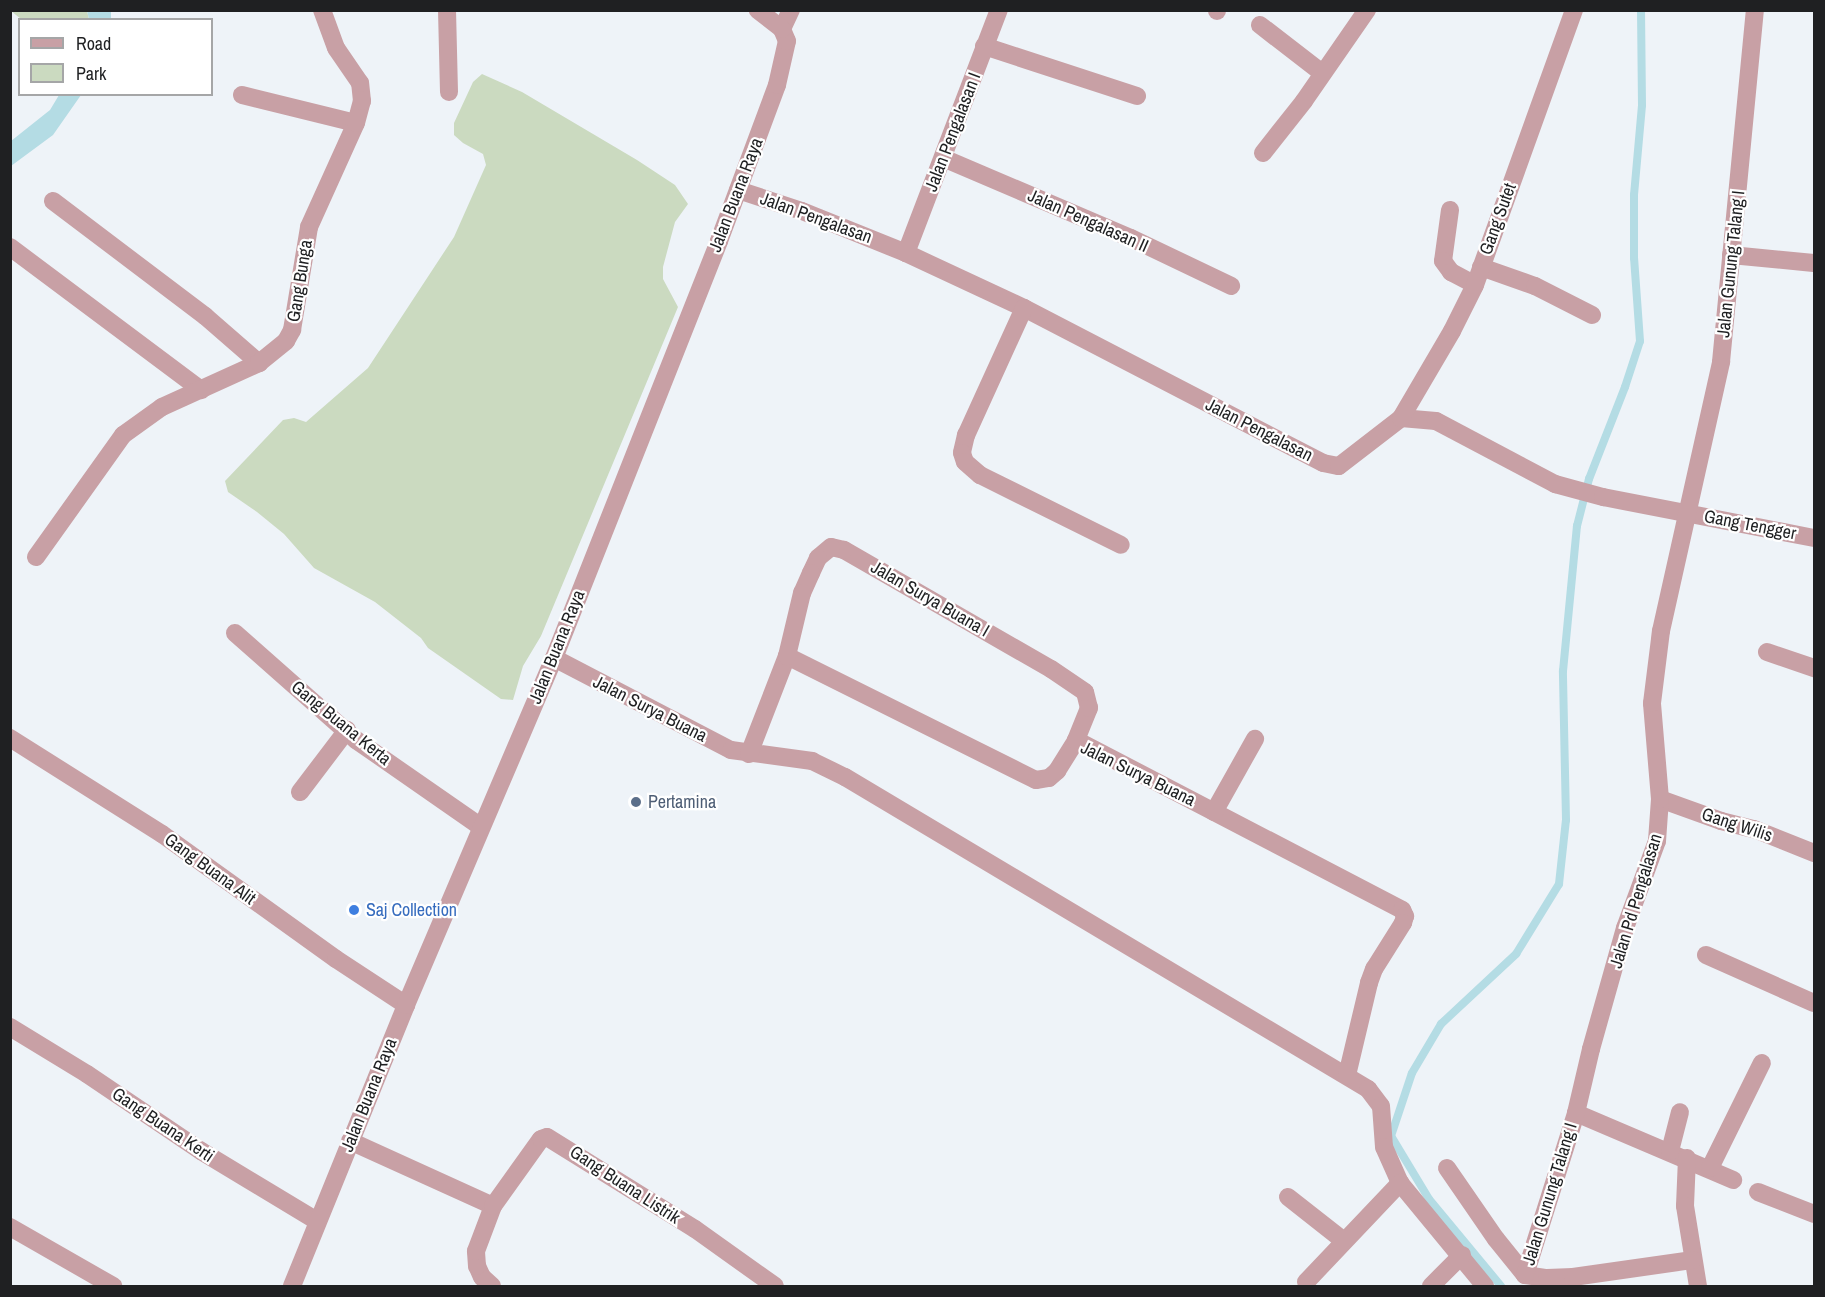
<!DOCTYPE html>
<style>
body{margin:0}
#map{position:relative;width:1825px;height:1297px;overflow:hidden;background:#eef3f8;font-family:"Archivo Narrow",sans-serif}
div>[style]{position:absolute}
.green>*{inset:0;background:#cbdac0}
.water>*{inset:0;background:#b4dce4}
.stream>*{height:8px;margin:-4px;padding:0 4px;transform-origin:4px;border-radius:4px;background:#b4dce4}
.minor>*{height:18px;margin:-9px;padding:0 9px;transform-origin:9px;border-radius:9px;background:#c8a0a5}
.dots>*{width:16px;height:16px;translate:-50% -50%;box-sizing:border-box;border:3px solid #fff;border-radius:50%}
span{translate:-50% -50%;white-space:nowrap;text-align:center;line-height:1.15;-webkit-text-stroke:4.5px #fff;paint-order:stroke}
.street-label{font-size:18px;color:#1f2022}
.service-label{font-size:18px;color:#4e5e75}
.left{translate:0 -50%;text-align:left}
.shop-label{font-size:18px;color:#366cbe}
.frame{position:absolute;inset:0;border:12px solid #1f2022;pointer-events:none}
.legend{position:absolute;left:18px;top:18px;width:195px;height:78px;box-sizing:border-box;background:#fff;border:2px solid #a5a6a7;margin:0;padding:8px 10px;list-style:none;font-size:18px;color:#1f2022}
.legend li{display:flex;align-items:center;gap:12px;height:30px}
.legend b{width:30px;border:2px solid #a5a6a7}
</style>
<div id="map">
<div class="green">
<div style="clip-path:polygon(11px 11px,87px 11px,89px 19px,21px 19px)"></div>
<div style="clip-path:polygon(482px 74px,522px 92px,637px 160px,675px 185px,688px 204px,675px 222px,663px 267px,663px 279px,678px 307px,541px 636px,523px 666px,513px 700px,501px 699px,428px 648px,421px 638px,375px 602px,314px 568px,284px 534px,257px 512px,228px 492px,225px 481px,283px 420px,294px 418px,306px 422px,368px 368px,454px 237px,486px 165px,483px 154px,463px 143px,454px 135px,454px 123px,473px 82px)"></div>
</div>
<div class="water">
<div style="clip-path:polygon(87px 11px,111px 11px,111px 19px,89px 19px)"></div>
<div style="clip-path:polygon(59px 95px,81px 95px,53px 135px,11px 166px,11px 141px,50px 110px)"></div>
</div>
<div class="stream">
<div style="left:1501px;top:1286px;width:113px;rotate:-129.6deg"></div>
<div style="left:1429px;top:1199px;width:74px;rotate:-121.1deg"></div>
<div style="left:1391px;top:1136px;width:66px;rotate:-71.6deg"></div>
<div style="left:1412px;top:1073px;width:57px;rotate:-59.4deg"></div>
<div style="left:1441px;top:1024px;width:103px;rotate:-43deg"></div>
<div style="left:1516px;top:954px;width:82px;rotate:-58.4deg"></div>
<div style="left:1559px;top:884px;width:64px;rotate:-83.8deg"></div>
<div style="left:1566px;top:820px;width:149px;rotate:-91.2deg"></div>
<div style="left:1563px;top:671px;width:146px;rotate:-84.5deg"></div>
<div style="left:1577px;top:526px;width:49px;rotate:-75.7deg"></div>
<div style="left:1589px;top:479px;width:99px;rotate:-68.6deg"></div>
<div style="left:1625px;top:387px;width:48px;rotate:-71.9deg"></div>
<div style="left:1640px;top:341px;width:83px;rotate:-94.1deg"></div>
<div style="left:1634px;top:258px;width:63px;rotate:-90deg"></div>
<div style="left:1634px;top:195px;width:90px;rotate:-84.9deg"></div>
<div style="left:1642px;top:105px;width:95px;rotate:-90.6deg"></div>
</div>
<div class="minor">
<div style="left:447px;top:10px;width:82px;rotate:88.6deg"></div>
<div style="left:1217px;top:10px;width:1px;rotate:90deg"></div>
<div style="left:1260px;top:25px;width:78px;rotate:37.7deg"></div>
<div style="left:782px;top:29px;width:21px;rotate:-65deg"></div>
<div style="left:984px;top:46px;width:161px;rotate:18.1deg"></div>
<div style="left:242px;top:95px;width:117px;rotate:13.8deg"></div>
<div style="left:1263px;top:153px;width:66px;rotate:-51.7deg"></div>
<div style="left:1304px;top:101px;width:111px;rotate:-55.3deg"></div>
<div style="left:943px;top:158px;width:204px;rotate:23.1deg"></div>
<div style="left:1131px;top:238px;width:111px;rotate:25.6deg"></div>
<div style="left:738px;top:190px;width:67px;rotate:18.2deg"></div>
<div style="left:802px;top:211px;width:112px;rotate:22deg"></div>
<div style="left:906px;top:253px;width:130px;rotate:25deg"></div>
<div style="left:1024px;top:308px;width:337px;rotate:27.4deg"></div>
<div style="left:1323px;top:463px;width:16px;rotate:11deg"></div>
<div style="left:1339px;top:466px;width:78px;rotate:-37.7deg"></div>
<div style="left:1401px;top:418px;width:35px;rotate:5deg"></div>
<div style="left:1436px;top:421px;width:135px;rotate:27.9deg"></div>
<div style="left:1555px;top:484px;width:50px;rotate:15.2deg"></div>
<div style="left:1603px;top:497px;width:215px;rotate:11deg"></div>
<div style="left:53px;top:201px;width:191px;rotate:37.1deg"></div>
<div style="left:205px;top:316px;width:72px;rotate:41deg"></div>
<div style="left:1450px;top:210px;width:51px;rotate:97.8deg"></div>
<div style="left:1443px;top:261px;width:14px;rotate:54deg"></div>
<div style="left:1451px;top:272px;width:27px;rotate:28deg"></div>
<div style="left:10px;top:247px;width:239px;rotate:36.8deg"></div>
<div style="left:906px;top:253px;width:260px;rotate:-69.1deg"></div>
<div style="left:1731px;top:255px;width:83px;rotate:5.5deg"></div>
<div style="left:1481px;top:267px;width:57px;rotate:19.4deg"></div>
<div style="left:1535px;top:286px;width:64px;rotate:27deg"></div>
<div style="left:1024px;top:308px;width:140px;rotate:114.5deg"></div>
<div style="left:966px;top:435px;width:18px;rotate:103deg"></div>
<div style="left:962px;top:453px;width:9px;rotate:72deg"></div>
<div style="left:965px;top:462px;width:20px;rotate:41deg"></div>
<div style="left:980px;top:475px;width:157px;rotate:26.4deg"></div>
<div style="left:1401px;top:418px;width:101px;rotate:-59.6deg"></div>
<div style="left:1452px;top:331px;width:51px;rotate:-63.4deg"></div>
<div style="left:1475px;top:285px;width:292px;rotate:-70.2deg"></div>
<div style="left:36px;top:557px;width:150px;rotate:-54.5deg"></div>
<div style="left:123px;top:435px;width:48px;rotate:-35.7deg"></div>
<div style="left:162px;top:407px;width:107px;rotate:-24.4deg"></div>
<div style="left:259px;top:363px;width:35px;rotate:-39deg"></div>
<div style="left:286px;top:341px;width:13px;rotate:-61deg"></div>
<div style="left:292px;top:330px;width:104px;rotate:-80.6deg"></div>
<div style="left:309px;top:227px;width:114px;rotate:-65.7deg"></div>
<div style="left:356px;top:123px;width:23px;rotate:-75deg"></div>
<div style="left:362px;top:101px;width:18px;rotate:-96deg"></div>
<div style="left:360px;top:83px;width:42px;rotate:-124.4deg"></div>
<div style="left:336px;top:48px;width:40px;rotate:-110.2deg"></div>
<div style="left:235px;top:633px;width:162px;rotate:41.5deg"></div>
<div style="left:356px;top:740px;width:152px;rotate:34.8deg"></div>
<div style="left:1767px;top:652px;width:50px;rotate:18.8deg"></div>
<div style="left:554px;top:658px;width:199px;rotate:27.5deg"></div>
<div style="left:731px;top:750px;width:82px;rotate:7.7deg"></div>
<div style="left:812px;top:761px;width:37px;rotate:26deg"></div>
<div style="left:845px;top:777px;width:609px;rotate:30.82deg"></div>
<div style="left:1368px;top:1089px;width:21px;rotate:53deg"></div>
<div style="left:1381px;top:1106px;width:41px;rotate:85.8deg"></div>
<div style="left:1384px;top:1147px;width:39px;rotate:66deg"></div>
<div style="left:1400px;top:1183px;width:134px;rotate:50.5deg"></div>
<div style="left:10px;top:738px;width:180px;rotate:32.3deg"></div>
<div style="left:162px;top:834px;width:214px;rotate:35.7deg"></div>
<div style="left:336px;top:959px;width:84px;rotate:33.3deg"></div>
<div style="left:1076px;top:740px;width:368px;rotate:27.5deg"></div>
<div style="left:1402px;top:910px;width:7px;rotate:63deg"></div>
<div style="left:1405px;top:916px;width:7px;rotate:106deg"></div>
<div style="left:1403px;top:923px;width:54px;rotate:122.2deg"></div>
<div style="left:1374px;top:969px;width:15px;rotate:110deg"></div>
<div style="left:1369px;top:983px;width:95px;rotate:103.4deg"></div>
<div style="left:749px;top:754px;width:105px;rotate:-68.8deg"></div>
<div style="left:787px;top:656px;width:278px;rotate:26.5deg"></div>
<div style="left:1036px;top:780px;width:13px;rotate:-9deg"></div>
<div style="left:1049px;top:778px;width:11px;rotate:-41deg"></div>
<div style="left:1057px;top:771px;width:36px;rotate:-58deg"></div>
<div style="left:1076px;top:740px;width:35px;rotate:-68deg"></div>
<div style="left:1089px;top:708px;width:16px;rotate:-104deg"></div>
<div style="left:1085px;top:692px;width:41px;rotate:-145.9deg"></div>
<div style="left:1051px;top:669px;width:239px;rotate:-150.1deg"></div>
<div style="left:844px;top:550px;width:13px;rotate:-167deg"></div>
<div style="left:831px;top:547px;width:17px;rotate:140deg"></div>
<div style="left:818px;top:558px;width:17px;rotate:115deg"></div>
<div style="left:811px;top:573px;width:22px;rotate:114deg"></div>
<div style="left:802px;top:593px;width:65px;rotate:103.4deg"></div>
<div style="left:300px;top:792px;width:78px;rotate:-52.8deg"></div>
<div style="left:1660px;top:799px;width:65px;rotate:19.8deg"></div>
<div style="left:1721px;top:821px;width:34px;rotate:14deg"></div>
<div style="left:1754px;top:829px;width:65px;rotate:21.8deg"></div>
<div style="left:1214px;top:812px;width:84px;rotate:-60.7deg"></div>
<div style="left:1706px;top:955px;width:118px;rotate:24deg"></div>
<div style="left:10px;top:1027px;width:90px;rotate:31.4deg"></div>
<div style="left:87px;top:1074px;width:138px;rotate:34deg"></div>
<div style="left:201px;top:1151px;width:135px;rotate:31.1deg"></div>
<div style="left:1576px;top:1113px;width:171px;rotate:23.1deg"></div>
<div style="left:350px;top:1141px;width:157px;rotate:24.4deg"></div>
<div style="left:1670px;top:1151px;width:40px;rotate:-75.6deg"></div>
<div style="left:1687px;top:1158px;width:48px;rotate:92.4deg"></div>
<div style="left:1685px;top:1206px;width:81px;rotate:80.8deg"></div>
<div style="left:1447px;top:1168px;width:86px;rotate:55.4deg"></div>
<div style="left:1496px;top:1239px;width:46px;rotate:51.1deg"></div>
<div style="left:1525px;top:1275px;width:22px;rotate:8deg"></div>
<div style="left:1547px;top:1278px;width:26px;rotate:-2deg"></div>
<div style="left:1573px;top:1277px;width:121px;rotate:-8.1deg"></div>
<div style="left:1710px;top:1168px;width:117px;rotate:-63.7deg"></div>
<div style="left:1758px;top:1192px;width:60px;rotate:21.4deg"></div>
<div style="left:1288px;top:1197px;width:71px;rotate:38.2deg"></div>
<div style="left:10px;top:1227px;width:119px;rotate:29.8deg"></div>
<div style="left:1525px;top:1275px;width:170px;rotate:-72.5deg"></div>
<div style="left:1576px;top:1113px;width:66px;rotate:-76.8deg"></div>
<div style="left:1591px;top:1049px;width:126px;rotate:-74.3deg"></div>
<div style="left:1625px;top:928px;width:93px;rotate:-69.8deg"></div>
<div style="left:1657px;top:841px;width:42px;rotate:-85.9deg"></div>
<div style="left:1660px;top:799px;width:96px;rotate:-94.8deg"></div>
<div style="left:1652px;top:703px;width:73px;rotate:-82.9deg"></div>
<div style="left:1661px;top:631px;width:276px;rotate:-77.4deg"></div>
<div style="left:1721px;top:362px;width:354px;rotate:-84.5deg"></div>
<div style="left:1306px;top:1282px;width:137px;rotate:-46.5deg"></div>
<div style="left:292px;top:1286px;width:303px;rotate:-67.9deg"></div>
<div style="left:406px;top:1005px;width:377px;rotate:-66.9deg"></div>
<div style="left:554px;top:658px;width:448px;rotate:-68.4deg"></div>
<div style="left:719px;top:241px;width:166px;rotate:-69.6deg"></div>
<div style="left:777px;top:85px;width:45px;rotate:-77.2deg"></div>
<div style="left:787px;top:41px;width:13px;rotate:-113deg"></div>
<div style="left:782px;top:29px;width:31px;rotate:-142deg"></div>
<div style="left:492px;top:1286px;width:13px;rotate:-138deg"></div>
<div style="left:482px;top:1277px;width:12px;rotate:-114deg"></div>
<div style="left:477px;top:1266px;width:15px;rotate:-94deg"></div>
<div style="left:476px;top:1251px;width:48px;rotate:-69.3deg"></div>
<div style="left:493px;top:1206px;width:82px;rotate:-54.4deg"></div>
<div style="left:541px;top:1139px;width:6px;rotate:-18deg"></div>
<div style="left:547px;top:1137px;width:174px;rotate:31.9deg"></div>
<div style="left:695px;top:1229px;width:98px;rotate:35.5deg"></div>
<div style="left:1431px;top:1286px;width:44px;rotate:-45deg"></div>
</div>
<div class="dots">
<div style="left:636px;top:802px;background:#5c6f8a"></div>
<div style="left:354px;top:910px;background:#3f7fe0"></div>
</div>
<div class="street-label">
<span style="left:953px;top:132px;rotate:-69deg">Jalan Pengalasan I</span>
<span style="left:736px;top:195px;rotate:-69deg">Jalan Buana Raya</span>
<span style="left:816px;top:218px;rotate:20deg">Jalan Pengalasan</span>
<span style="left:1498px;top:219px;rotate:-70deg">Gang Sutet</span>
<span style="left:1088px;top:221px;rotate:24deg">Jalan Pengalasan II</span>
<span style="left:1731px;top:264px;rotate:-84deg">Jalan Gunung Talang I</span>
<span style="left:300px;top:281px;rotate:-81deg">Gang Bunga</span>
<span style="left:1259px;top:430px;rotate:27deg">Jalan Pengalasan</span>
<span style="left:1750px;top:525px;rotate:11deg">Gang Tengger</span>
<span style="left:930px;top:599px;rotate:30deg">Jalan Surya Buana I</span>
<span style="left:557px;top:647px;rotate:-68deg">Jalan Buana Raya</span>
<span style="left:650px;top:709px;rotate:27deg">Jalan Surya Buana</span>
<span style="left:341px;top:723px;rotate:39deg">Gang Buana Kerta</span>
<span style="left:1138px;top:774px;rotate:26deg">Jalan Surya Buana</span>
<span style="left:1737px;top:825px;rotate:18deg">Gang Wilis</span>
<span style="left:210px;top:869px;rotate:36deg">Gang Buana Alit</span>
<span style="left:1636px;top:901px;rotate:-73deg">Jalan Pd Pengalasan</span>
<span style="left:369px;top:1095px;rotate:-68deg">Jalan Buana Raya</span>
<span style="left:163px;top:1125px;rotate:34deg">Gang Buana Kerti</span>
<span style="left:625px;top:1185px;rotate:33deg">Gang Buana Listrik</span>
<span style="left:1550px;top:1194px;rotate:-73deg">Jalan Gunung Talang I</span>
</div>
<div class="service-label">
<span class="left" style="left:648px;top:802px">Pertamina</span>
</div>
<div class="shop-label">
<span class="left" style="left:366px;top:910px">Saj Collection</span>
</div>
<div class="frame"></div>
<ul class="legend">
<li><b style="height:8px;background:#c8a0a5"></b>Road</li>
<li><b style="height:16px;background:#cbdac0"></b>Park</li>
</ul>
</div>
